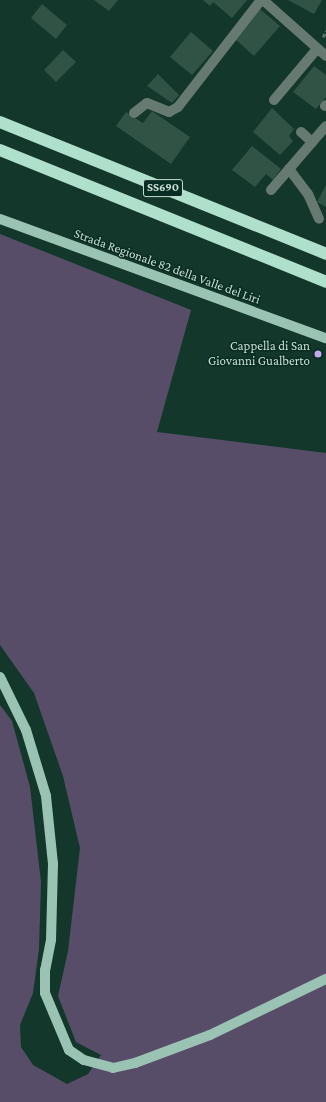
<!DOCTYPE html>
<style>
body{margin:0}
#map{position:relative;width:326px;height:1102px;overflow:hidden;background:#14372b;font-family:"Crimson Pro",serif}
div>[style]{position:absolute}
.green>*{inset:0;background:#584d68}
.building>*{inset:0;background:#305346}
.path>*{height:2.5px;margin-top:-1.25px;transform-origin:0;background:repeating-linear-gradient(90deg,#577469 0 4px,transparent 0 6px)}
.minor>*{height:10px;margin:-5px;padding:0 5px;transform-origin:5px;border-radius:5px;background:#667a71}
.major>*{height:10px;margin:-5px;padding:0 5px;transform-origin:5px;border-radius:5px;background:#9bc3b3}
.highway>*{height:12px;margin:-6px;padding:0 6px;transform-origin:6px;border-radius:6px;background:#afe0cc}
.dots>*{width:11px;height:11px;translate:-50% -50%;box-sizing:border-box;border:2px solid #082d22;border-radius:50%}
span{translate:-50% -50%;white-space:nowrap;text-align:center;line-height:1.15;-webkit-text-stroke:3px #082d22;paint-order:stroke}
.shield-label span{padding:1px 3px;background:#082d22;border:1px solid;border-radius:3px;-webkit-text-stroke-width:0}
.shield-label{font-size:12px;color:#cbded6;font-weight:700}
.street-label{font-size:13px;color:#cbded6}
.poi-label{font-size:13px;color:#cbded6}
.right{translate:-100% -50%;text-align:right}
</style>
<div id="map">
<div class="green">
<div style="clip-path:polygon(0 234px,191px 310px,157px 432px,326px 453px,326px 1102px,0 1102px,0 705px,12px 721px,30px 787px,41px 882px,39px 949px,33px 993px,20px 1025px,21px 1047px,33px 1065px,67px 1084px,88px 1074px,101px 1055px,76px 1042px,58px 996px,68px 951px,80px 848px,63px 776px,34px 693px,0 645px)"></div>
</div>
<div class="building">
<div style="clip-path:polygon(94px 0,118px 0,109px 11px)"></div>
<div style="clip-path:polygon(203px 0,247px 0,232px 18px,213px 2px,210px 6px)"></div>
<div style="clip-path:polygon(288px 0,322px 0,314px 14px)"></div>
<div style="clip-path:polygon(42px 4px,67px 25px,56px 39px,31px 18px)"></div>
<div style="clip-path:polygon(260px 9px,280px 26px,254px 56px,235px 39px)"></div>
<div style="clip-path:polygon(191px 32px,213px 51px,192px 75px,170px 57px)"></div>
<div style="clip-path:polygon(63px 50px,76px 62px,56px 82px,44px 70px)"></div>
<div style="clip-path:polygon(314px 66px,326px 75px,326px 97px,316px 109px,293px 92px)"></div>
<div style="clip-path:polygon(158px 74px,179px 95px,172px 103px,147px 86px)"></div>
<div style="clip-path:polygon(272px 108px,294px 129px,289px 136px,293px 141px,280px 155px,253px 132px)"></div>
<div style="clip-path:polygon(152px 111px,190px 137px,171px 164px,116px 126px,126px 112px,143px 123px)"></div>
<div style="clip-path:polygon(252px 146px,281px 169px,273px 180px,266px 174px,255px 187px,232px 170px)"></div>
<div style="clip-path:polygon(326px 185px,326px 207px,317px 202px)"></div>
</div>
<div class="path">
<div style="left:323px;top:37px;width:7px;rotate:-63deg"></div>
</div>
<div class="minor">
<div style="left:263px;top:0;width:84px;rotate:41.6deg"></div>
<div style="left:274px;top:100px;width:67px;rotate:-49.9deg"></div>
<div style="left:325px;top:106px;width:1px;rotate:-45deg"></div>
<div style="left:134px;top:113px;width:16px;rotate:-38deg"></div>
<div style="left:147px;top:103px;width:24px;rotate:22deg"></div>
<div style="left:169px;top:112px;width:10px;rotate:-29deg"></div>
<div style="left:178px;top:107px;width:135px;rotate:-52.2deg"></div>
<div style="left:301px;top:132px;width:15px;rotate:42deg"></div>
<div style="left:289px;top:169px;width:31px;rotate:53deg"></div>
<div style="left:308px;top:194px;width:27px;rotate:66deg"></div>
<div style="left:271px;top:190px;width:84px;rotate:-49.3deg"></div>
</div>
<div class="major">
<div style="left:0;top:219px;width:347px;rotate:20.1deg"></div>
<div style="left:0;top:677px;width:59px;rotate:63.9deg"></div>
<div style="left:26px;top:730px;width:69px;rotate:73.1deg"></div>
<div style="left:46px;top:796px;width:68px;rotate:84.1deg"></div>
<div style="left:53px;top:864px;width:76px;rotate:91.5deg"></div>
<div style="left:51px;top:940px;width:31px;rotate:101deg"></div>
<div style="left:45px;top:970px;width:23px;rotate:90deg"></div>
<div style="left:45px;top:993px;width:62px;rotate:67.2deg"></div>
<div style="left:69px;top:1050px;width:18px;rotate:34deg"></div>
<div style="left:84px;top:1060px;width:30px;rotate:15deg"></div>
<div style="left:113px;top:1068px;width:23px;rotate:-13deg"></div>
<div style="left:135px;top:1063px;width:80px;rotate:-20.5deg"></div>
<div style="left:210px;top:1035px;width:129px;rotate:-25.8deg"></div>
</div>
<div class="highway">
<div style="left:0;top:122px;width:352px;rotate:22deg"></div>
<div style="left:0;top:150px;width:352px;rotate:22deg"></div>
</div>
<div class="dots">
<div style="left:318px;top:354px;background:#c5a7f1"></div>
</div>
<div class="shield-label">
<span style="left:163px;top:188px">SS690</span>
</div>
<div class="street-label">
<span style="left:167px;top:267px;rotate:20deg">Strada Regionale 82 della Valle del Liri</span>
</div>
<div class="poi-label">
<span class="right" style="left:310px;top:354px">Cappella di San<br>Giovanni Gualberto</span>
</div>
</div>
